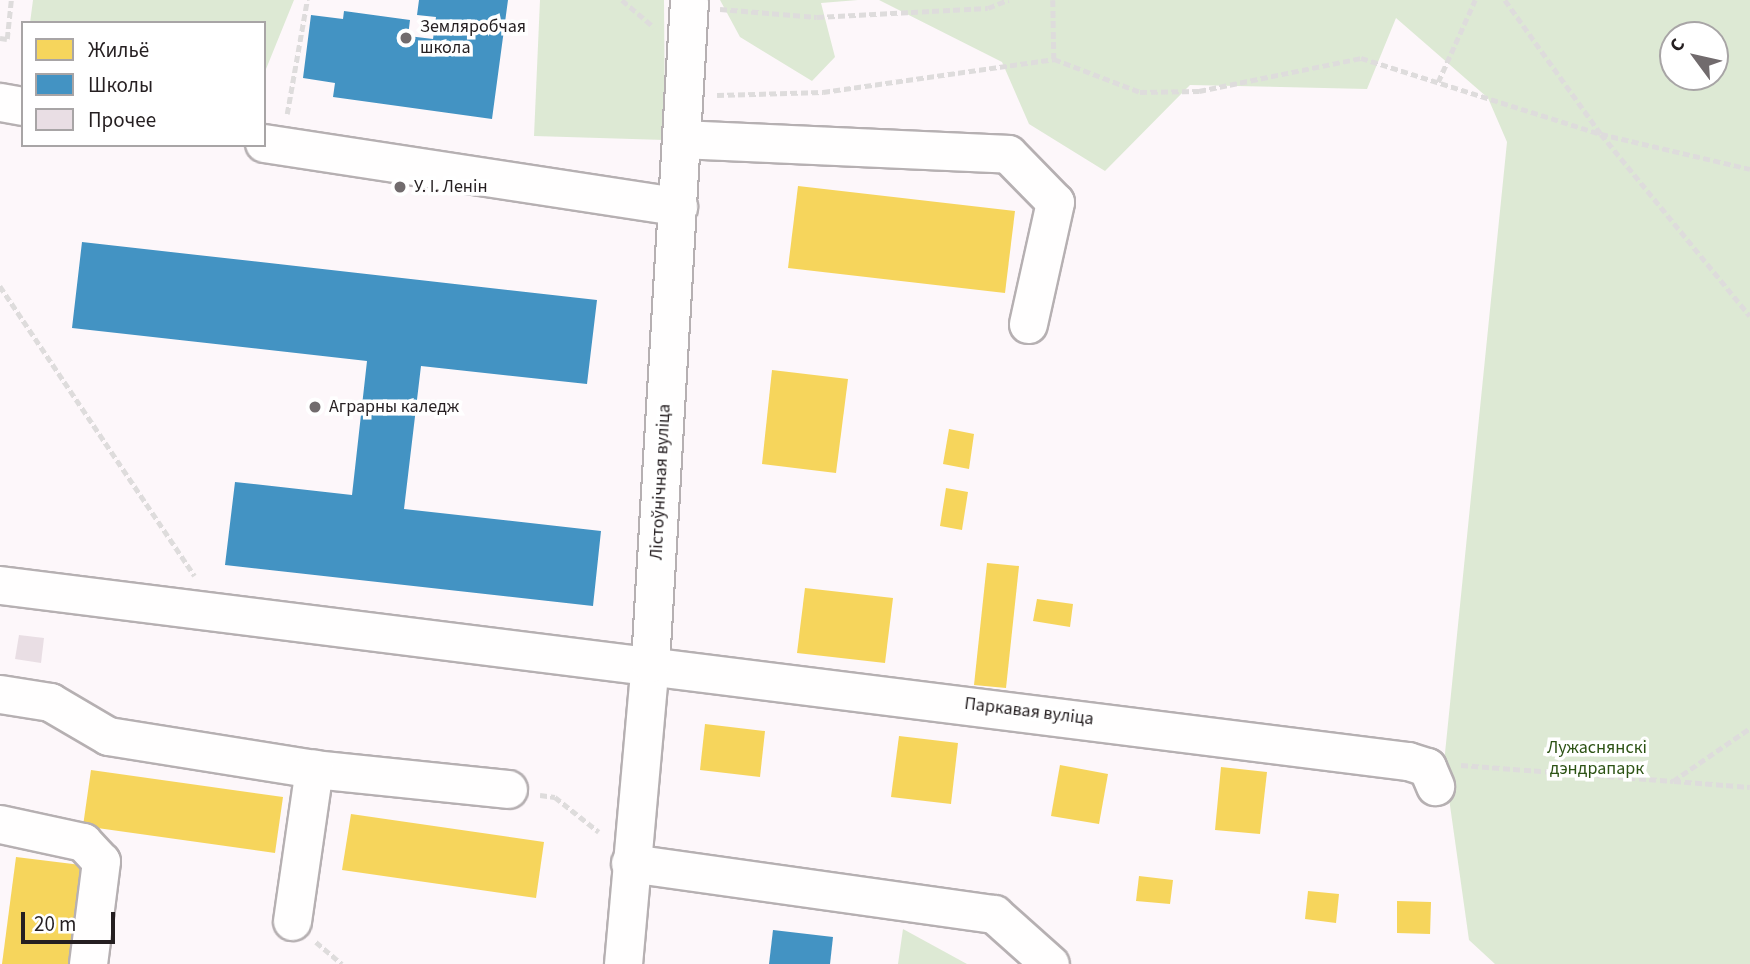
<!DOCTYPE html>
<meta charset="utf-8">
<style>
body{margin:0}
#map{position:relative;width:1750px;height:964px;overflow:hidden;background:#fdf7fa;font-family:"Source Sans 3",sans-serif}
div>[style]{position:absolute}
.green>*{inset:0;background:#dde9d4}
.homes>*{inset:0;background:#f6d55c}
.schools>*{inset:0;background:#4393c3}
.building>*{inset:0;background:#e9dee4}
.path>*{height:4.5px;margin-top:-2.25px;transform-origin:0;background:repeating-linear-gradient(90deg,#dedcdc 0 7px,transparent 0 10.5px)}
.roads{filter:drop-shadow(2px 0 #b6b0b2) drop-shadow(-2px 0 #b6b0b2) drop-shadow(0 2px #b6b0b2) drop-shadow(0 -2px #b6b0b2)}
.minor>*{height:37px;margin:-18.5px;padding:0 18.5px;transform-origin:18.5px;border-radius:18.5px;background:#fffefe}
.dots>*{width:19px;height:19px;translate:-50% -50%;box-sizing:border-box;border:4px solid #fff;border-radius:50%}
span{translate:-50% -50%;white-space:nowrap;text-align:center;line-height:1.15;-webkit-text-stroke:7px #fff;paint-order:stroke}
.poi-label{font-size:18px;color:#251f21}
.left{translate:0 -50%;text-align:left}
.street-label{font-size:18px;color:#251f21}
.park-label{font-size:18px;color:#2d5315}
.legend{position:absolute;left:21px;top:21px;width:245px;height:126px;box-sizing:border-box;background:#fff;border:2px solid #a8a5a6;margin:0;padding:9px 12px;list-style:none;font-size:21px;color:#251f21}
.legend li{display:flex;align-items:center;gap:14px;height:35px}
.legend b{width:35px;border:2px solid #a8a5a6}
.north{position:absolute;left:1659px;top:21px;width:70px;height:70px;box-sizing:border-box;background:#fff;border:2px solid #a8a5a6;border-radius:50%;rotate:303deg;font-size:19px;font-weight:700;line-height:28px;text-align:center;color:#251f21}
.north::after{content:'';display:block;margin:auto;width:24px;height:32px;background:#716b6d;clip-path:polygon(50% 0,100% 100%,50% 72%,0 100%)}
.scale{position:absolute;left:21px;top:912px;width:94px;height:32px;box-sizing:border-box;border:4px solid #251f21;border-top:0;padding-left:9px;font-size:21px;line-height:24px;white-space:nowrap;color:#251f21;-webkit-text-stroke:5px #fff;paint-order:stroke}
</style>
<div id="map">
<div class="green">
<div style="clip-path:polygon(33px 0,294px 0,264px 74px,264px 23px,30px 23px)"></div>
<div style="clip-path:polygon(540px 0,664px 0,665px 140px,534px 136px)"></div>
<div style="clip-path:polygon(720px 0,858px 0,821px 3px,835px 57px,812px 81px,740px 37px)"></div>
<div style="clip-path:polygon(evenodd,879px 0,1750px 0,1750px 964px,1495px 964px,1469px 940px,1444px 763px,1507px 142px,1488px 98px,1396px 18px,1367px 89px,1190px 85px,1105px 171px,1029px 124px,1002px 62px,879px 0,1673px 35px,1715px 35px,1715px 77px,1673px 77px,1673px 35px)"></div>
<div style="clip-path:polygon(903px 929px,967px 964px,898px 964px)"></div>
</div>
<div class="homes">
<div style="clip-path:polygon(798px 186px,1015px 211px,1005px 293px,788px 268px)"></div>
<div style="clip-path:polygon(772px 370px,848px 379px,836px 473px,762px 464px)"></div>
<div style="clip-path:polygon(949px 429px,974px 434px,969px 469px,943px 464px)"></div>
<div style="clip-path:polygon(946px 488px,968px 492px,962px 530px,940px 526px)"></div>
<div style="clip-path:polygon(987px 563px,1019px 566px,1006px 688px,974px 685px)"></div>
<div style="clip-path:polygon(805px 588px,893px 598px,885px 663px,797px 653px)"></div>
<div style="clip-path:polygon(1037px 599px,1073px 604px,1070px 627px,1033px 621px)"></div>
<div style="clip-path:polygon(705px 724px,765px 731px,760px 777px,700px 770px)"></div>
<div style="clip-path:polygon(899px 736px,958px 743px,951px 804px,891px 797px)"></div>
<div style="clip-path:polygon(1060px 765px,1108px 774px,1099px 824px,1051px 816px)"></div>
<div style="clip-path:polygon(1221px 767px,1267px 772px,1260px 834px,1215px 830px)"></div>
<div style="clip-path:polygon(91px 770px,283px 797px,275px 853px,83px 826px)"></div>
<div style="clip-path:polygon(351px 814px,544px 842px,536px 898px,342px 870px)"></div>
<div style="clip-path:polygon(16px 857px,81px 865px,68px 964px,2px 964px)"></div>
<div style="clip-path:polygon(1139px 876px,1173px 880px,1170px 904px,1136px 901px)"></div>
<div style="clip-path:polygon(1308px 891px,1339px 894px,1336px 923px,1305px 919px)"></div>
<div style="clip-path:polygon(1397px 901px,1431px 902px,1430px 934px,1397px 933px)"></div>
</div>
<div class="schools">
<div style="clip-path:polygon(419px 0,508px 0,492px 119px,333px 97px,335px 83px,303px 78px,311px 15px,343px 19px,344px 11px,410px 20px,408px 36px,433px 39px,436px 17px,417px 15px)"></div>
<div style="clip-path:polygon(82px 242px,597px 300px,587px 384px,421px 366px,404px 509px,601px 531px,593px 606px,225px 565px,235px 482px,352px 495px,367px 361px,72px 328px)"></div>
<div style="clip-path:polygon(773px 930px,833px 937px,830px 964px,769px 964px)"></div>
</div>
<div class="building">
<div style="clip-path:polygon(19px 635px,44px 638px,41px 663px,15px 659px)"></div>
</div>
<div class="path">
<div style="left:622px;top:0;width:42px;rotate:40.2deg"></div>
<div style="left:1053px;top:0;width:59px;rotate:89deg"></div>
<div style="left:1505px;top:0;width:165px;rotate:54.4deg"></div>
<div style="left:1601px;top:134px;width:235px;rotate:50.7deg"></div>
<div style="left:720px;top:9px;width:97px;rotate:4.7deg"></div>
<div style="left:817px;top:17px;width:171px;rotate:-3deg"></div>
<div style="left:988px;top:8px;width:22px;rotate:-22deg"></div>
<div style="left:0;top:38px;width:7px;rotate:8deg"></div>
<div style="left:7px;top:39px;width:39px;rotate:-84deg"></div>
<div style="left:1438px;top:82px;width:90px;rotate:-65.7deg"></div>
<div style="left:717px;top:95px;width:106px;rotate:-1.6deg"></div>
<div style="left:823px;top:92px;width:233px;rotate:-8.1deg"></div>
<div style="left:1054px;top:59px;width:92px;rotate:21deg"></div>
<div style="left:1140px;top:92px;width:59px;rotate:-1deg"></div>
<div style="left:1199px;top:91px;width:165px;rotate:-11.5deg"></div>
<div style="left:1361px;top:58px;width:252px;rotate:17.6deg"></div>
<div style="left:1601px;top:134px;width:153px;rotate:13.2deg"></div>
<div style="left:287px;top:114px;width:116px;rotate:-80deg"></div>
<div style="left:0;top:286px;width:349px;rotate:56.1deg"></div>
<div style="left:1461px;top:765px;width:213px;rotate:4.3deg"></div>
<div style="left:1673px;top:781px;width:93px;rotate:-34.5deg"></div>
<div style="left:1674px;top:781px;width:76px;rotate:4.5deg"></div>
<div style="left:540px;top:795px;width:15px;rotate:8deg"></div>
<div style="left:555px;top:797px;width:56px;rotate:38.5deg"></div>
<div style="left:316px;top:942px;width:34px;rotate:40deg"></div>
</div>
<div class="roads">
<div class="minor">
<div style="left:0;top:102px;width:23px;rotate:10deg"></div>
<div style="left:682px;top:139px;width:326px;rotate:2.6deg"></div>
<div style="left:1008px;top:154px;width:67px;rotate:45.6deg"></div>
<div style="left:1055px;top:202px;width:125px;rotate:102.5deg"></div>
<div style="left:264px;top:143px;width:419px;rotate:8.7deg"></div>
<div style="left:0;top:585px;width:1419px;rotate:7.13deg"></div>
<div style="left:1408px;top:761px;width:20px;rotate:18deg"></div>
<div style="left:1427px;top:767px;width:21px;rotate:67deg"></div>
<div style="left:0;top:694px;width:51px;rotate:9.1deg"></div>
<div style="left:50px;top:702px;width:67px;rotate:30.4deg"></div>
<div style="left:108px;top:736px;width:209px;rotate:9.1deg"></div>
<div style="left:314px;top:769px;width:195px;rotate:5.9deg"></div>
<div style="left:0;top:824px;width:85px;rotate:12.2deg"></div>
<div style="left:83px;top:842px;width:26px;rotate:47deg"></div>
<div style="left:101px;top:861px;width:104px;rotate:97.2deg"></div>
<div style="left:630px;top:863px;width:368px;rotate:8deg"></div>
<div style="left:994px;top:914px;width:75px;rotate:41.8deg"></div>
<div style="left:292px;top:921px;width:154px;rotate:-81.8deg"></div>
<div style="left:623px;top:964px;width:302px;rotate:-84.9deg"></div>
<div style="left:650px;top:663px;width:664px;rotate:-86.63deg"></div>
</div>
</div>
<div class="dots">
<div style="left:406px;top:38px;background:#716b6d"></div>
<div style="left:400px;top:187px;background:#716b6d"></div>
<div style="left:315px;top:407px;background:#716b6d"></div>
</div>
<div class="poi-label">
<span class="left" style="left:420px;top:38px">Земляробчая<br>школа</span>
<span class="left" style="left:414px;top:187px">У. І. Ленін</span>
<span class="left" style="left:329px;top:407px">Аграрны каледж</span>
</div>
<div class="street-label">
<span style="left:661px;top:482px;rotate:-87deg">Лістоўнічная вуліца</span>
<span style="left:1029px;top:712px;rotate:7deg">Паркавая вуліца</span>
</div>
<div class="park-label">
<span style="left:1597px;top:759px">Лужаснянскі<br>дэндрапарк</span>
</div>
<ul class="legend">
<li><b style="height:19px;background:#f6d55c"></b>Жильё</li>
<li><b style="height:19px;background:#4393c3"></b>Школы</li>
<li><b style="height:19px;background:#e9dee4"></b>Прочее</li>
</ul>
<div class="north">С</div>
<div class="scale">20 m</div>
</div>
